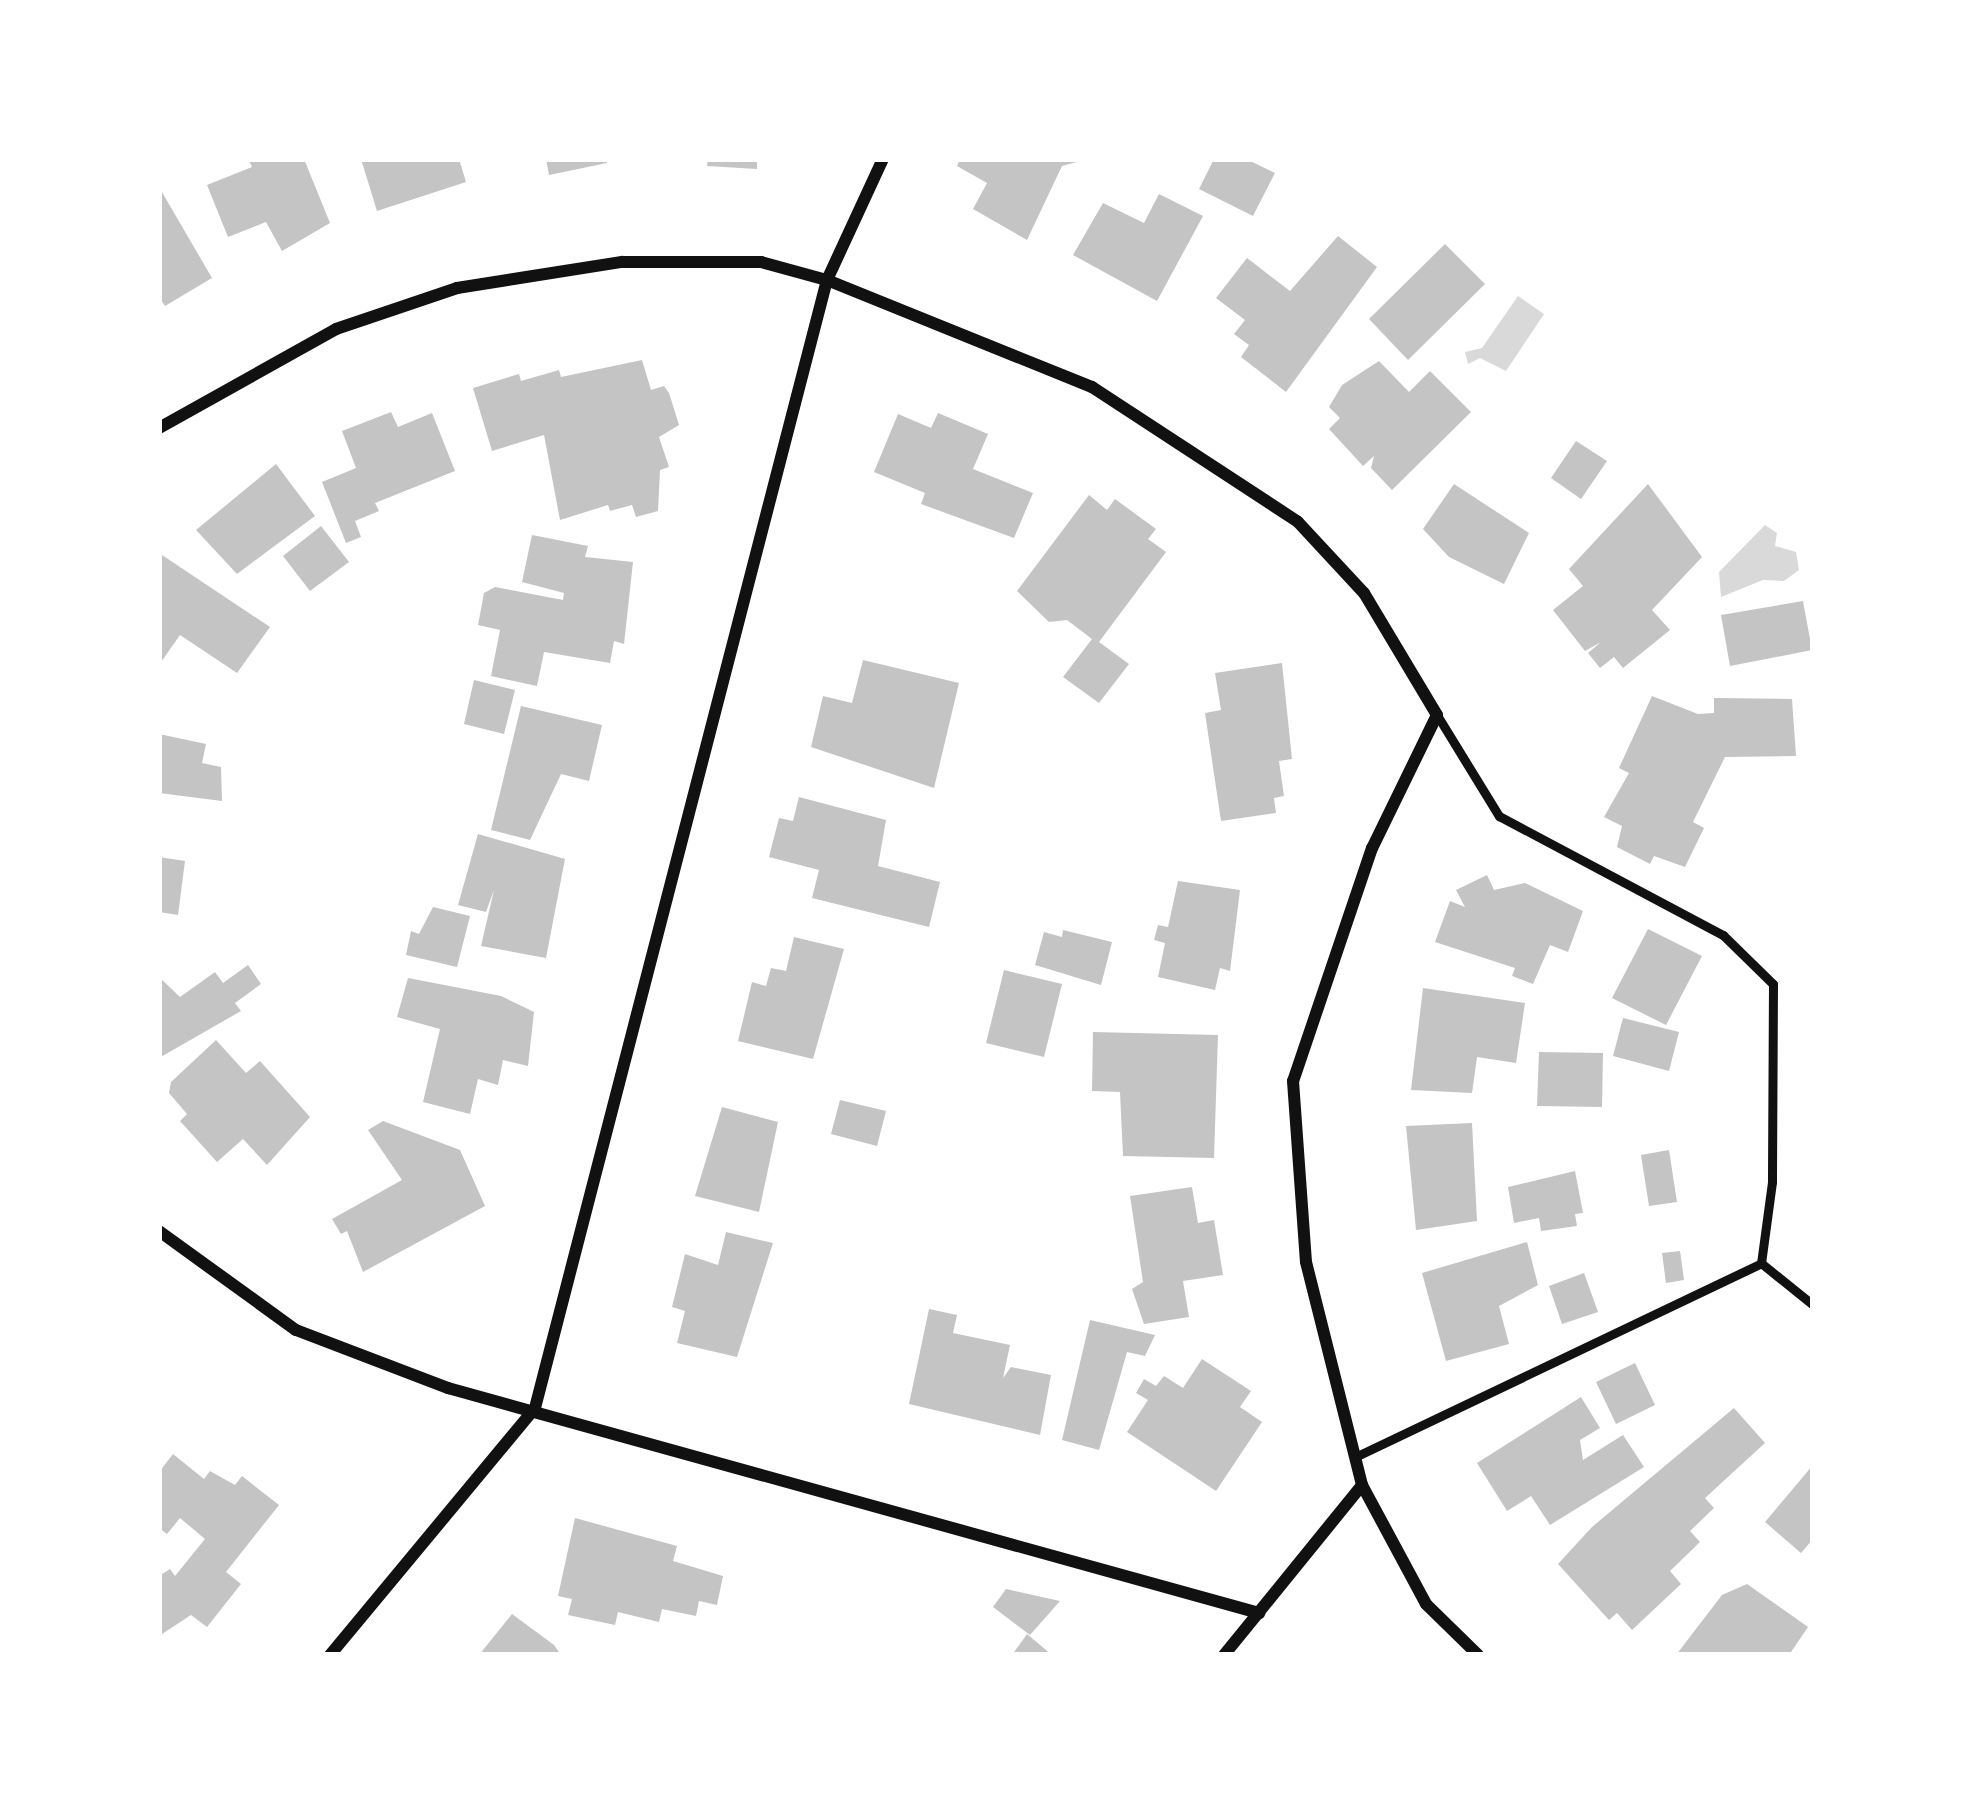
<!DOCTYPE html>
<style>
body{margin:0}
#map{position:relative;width:1972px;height:1814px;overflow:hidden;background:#fff;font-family:"Titillium Web",sans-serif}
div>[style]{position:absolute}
.water>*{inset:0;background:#d9d9d9}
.building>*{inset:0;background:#c4c4c4}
.service>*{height:9px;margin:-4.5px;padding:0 4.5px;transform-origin:4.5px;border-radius:4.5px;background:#111}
.minor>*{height:12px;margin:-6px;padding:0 6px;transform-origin:6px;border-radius:6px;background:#111}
span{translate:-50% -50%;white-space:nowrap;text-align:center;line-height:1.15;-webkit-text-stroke:9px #fff;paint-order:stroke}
.frame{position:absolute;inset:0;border:162px solid #fff;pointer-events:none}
</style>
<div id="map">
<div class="water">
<div style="clip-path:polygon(1518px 296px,1544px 314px,1506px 371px,1480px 358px,1468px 364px,1465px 352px,1482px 348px)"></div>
<div style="clip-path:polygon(1765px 525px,1777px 533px,1775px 546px,1796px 552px,1799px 570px,1784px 581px,1763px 580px,1721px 597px,1719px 572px)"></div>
</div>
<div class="building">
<div style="clip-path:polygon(248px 159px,304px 159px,330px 223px,282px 251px,266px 222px,228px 237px,207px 185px,252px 167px)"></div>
<div style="clip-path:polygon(361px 159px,459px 159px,466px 182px,377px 211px)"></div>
<div style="clip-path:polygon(546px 159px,606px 159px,607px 163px,549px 175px)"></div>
<div style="clip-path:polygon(708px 159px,757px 159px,757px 169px,707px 166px)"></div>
<div style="clip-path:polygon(960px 159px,1088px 159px,1062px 166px,1027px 240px,973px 209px,987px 183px,957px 166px)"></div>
<div style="clip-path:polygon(1214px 159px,1246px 159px,1275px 173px,1253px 216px,1199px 189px)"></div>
<div style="clip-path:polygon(159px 187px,212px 278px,165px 306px,159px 297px)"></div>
<div style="clip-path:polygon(1159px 194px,1203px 216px,1157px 301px,1073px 255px,1103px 203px,1144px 223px)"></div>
<div style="clip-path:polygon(1338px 236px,1377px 267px,1286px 392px,1241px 357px,1249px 345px,1234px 334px,1245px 320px,1216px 298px,1247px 258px,1290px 291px)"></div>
<div style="clip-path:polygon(1445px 244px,1485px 284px,1408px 360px,1369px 319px)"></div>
<div style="clip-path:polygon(642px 360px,651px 390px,664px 386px,669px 393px,679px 425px,659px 437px,669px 467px,660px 470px,658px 511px,636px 517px,632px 505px,610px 511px,608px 505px,560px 520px,544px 435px,492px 451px,473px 388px,519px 374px,521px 381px,559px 370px,561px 377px)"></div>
<div style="clip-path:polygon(1379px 361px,1409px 392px,1430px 371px,1471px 412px,1392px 490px,1371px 468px,1374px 456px,1363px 466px,1329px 429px,1340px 418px,1329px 407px,1342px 385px)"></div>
<div style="clip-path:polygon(391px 412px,398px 427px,432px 413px,455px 471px,375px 503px,379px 511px,355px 521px,361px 537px,346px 543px,322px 482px,356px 468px,342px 431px)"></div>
<div style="clip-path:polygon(938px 413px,988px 434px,973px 469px,1033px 493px,1014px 538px,921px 504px,925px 493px,874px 472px,898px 414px,931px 428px)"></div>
<div style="clip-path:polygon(1576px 441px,1607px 461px,1581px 499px,1551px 478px)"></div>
<div style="clip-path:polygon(276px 464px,315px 516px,237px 574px,196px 530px)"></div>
<div style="clip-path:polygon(1454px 484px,1529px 533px,1504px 584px,1449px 557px,1423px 529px)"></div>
<div style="clip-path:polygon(1648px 484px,1702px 557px,1652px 610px,1670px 630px,1623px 668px,1614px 657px,1600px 668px,1588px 653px,1601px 642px,1585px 651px,1553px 610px,1583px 586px,1569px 569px)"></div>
<div style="clip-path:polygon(1089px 495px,1107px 510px,1115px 499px,1156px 529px,1148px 539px,1166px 552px,1099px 642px,1129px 664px,1099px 703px,1063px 677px,1092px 639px,1067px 620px,1049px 622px,1017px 591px)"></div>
<div style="clip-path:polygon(321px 526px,349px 562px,310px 591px,283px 556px)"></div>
<div style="clip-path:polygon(532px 535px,588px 546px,585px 557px,633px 562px,624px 644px,614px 641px,610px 663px,544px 652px,537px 686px,491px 676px,500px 630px,478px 625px,484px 593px,495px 587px,563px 600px,564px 593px,522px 582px)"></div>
<div style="clip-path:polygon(159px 553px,270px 627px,237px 673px,180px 635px,159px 665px)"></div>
<div style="clip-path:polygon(1803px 601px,1812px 650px,1730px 666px,1721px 615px)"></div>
<div style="clip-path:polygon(863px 660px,959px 683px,934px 788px,811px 747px,823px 696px,852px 703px)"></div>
<div style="clip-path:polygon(1282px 663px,1292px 759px,1279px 761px,1284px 796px,1274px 798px,1276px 813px,1221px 821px,1205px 713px,1221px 710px,1215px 673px)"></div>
<div style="clip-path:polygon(474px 680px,515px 690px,504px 734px,464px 724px)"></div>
<div style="clip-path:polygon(1652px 696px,1698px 714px,1714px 713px,1714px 698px,1792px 699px,1796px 756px,1725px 757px,1693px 822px,1704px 828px,1685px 867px,1654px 856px,1650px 864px,1617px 847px,1622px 826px,1604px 817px,1629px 773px,1619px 768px)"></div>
<div style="clip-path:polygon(521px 706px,602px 725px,589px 781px,561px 774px,530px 840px,491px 830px)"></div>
<div style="clip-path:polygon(159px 734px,206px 744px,202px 763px,221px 767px,222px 801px,159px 793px)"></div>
<div style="clip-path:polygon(799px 797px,886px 820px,878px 866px,940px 882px,929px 927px,812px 898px,819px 870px,769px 857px,779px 818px,793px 821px)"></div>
<div style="clip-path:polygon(478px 834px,565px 859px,546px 958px,481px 946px,494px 890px,486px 912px,458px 905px)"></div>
<div style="clip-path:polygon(159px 857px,185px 861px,178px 915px,159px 912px)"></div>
<div style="clip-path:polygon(1487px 875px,1494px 890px,1525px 883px,1583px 911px,1568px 952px,1550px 945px,1533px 984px,1512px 976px,1515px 968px,1435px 942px,1450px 901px,1465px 907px,1456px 890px)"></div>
<div style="clip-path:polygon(1178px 881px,1240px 890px,1230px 971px,1220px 968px,1215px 990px,1158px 977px,1165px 943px,1154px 940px,1158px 925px,1168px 927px)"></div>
<div style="clip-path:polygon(433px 907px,470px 916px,457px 967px,406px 955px,411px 931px,419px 934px)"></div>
<div style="clip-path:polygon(1648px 929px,1702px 956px,1666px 1025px,1612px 998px)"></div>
<div style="clip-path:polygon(1063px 930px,1112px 942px,1101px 985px,1035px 965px,1044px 932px,1062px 937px)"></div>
<div style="clip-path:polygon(794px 937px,844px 949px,813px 1059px,738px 1041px,752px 982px,766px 986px,771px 968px,786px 971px)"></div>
<div style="clip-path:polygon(248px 965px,261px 984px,235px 1003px,241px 1011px,159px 1058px,159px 977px,180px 997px,215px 972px,223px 983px)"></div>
<div style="clip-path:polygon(1004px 970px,1062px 984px,1044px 1057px,986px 1043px)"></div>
<div style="clip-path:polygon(408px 978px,501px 996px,534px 1012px,528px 1066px,503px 1060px,498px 1085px,478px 1079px,470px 1114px,423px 1102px,440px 1029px,397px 1017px)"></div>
<div style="clip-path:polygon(1423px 988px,1525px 1003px,1516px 1063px,1477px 1057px,1472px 1093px,1411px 1090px)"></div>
<div style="clip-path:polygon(1623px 1018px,1679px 1032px,1669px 1071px,1613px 1056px)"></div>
<div style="clip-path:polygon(1093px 1032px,1218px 1035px,1214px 1158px,1123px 1156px,1120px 1092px,1092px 1091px)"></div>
<div style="clip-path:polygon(216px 1040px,246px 1073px,260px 1061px,310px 1117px,267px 1165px,243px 1139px,217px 1162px,180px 1121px,187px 1114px,169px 1093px,171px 1082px)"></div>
<div style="clip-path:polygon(1539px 1052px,1603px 1053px,1602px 1107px,1537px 1106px)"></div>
<div style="clip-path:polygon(840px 1100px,886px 1111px,877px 1146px,831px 1134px)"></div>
<div style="clip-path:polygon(722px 1107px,778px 1122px,759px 1212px,695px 1196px)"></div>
<div style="clip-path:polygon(383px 1121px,460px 1150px,485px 1206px,363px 1272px,347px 1231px,341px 1234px,332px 1219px,402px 1180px,368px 1130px)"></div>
<div style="clip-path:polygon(1472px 1123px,1477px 1221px,1416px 1230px,1406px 1126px)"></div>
<div style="clip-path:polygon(1669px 1150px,1677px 1202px,1649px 1206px,1641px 1155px)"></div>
<div style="clip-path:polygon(1575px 1171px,1583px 1213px,1575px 1214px,1577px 1226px,1541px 1231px,1539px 1218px,1514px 1223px,1508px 1187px)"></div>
<div style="clip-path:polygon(1192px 1187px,1198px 1223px,1214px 1220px,1223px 1275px,1183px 1281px,1189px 1317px,1144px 1324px,1132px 1289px,1143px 1282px,1130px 1196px)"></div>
<div style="clip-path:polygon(726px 1232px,773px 1243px,737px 1357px,677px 1343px,685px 1311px,672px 1307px,685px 1254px,718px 1265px)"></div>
<div style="clip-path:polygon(1527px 1242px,1538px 1285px,1499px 1306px,1509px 1344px,1446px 1361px,1422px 1273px)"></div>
<div style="clip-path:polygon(1680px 1251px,1684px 1280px,1666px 1283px,1662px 1253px)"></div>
<div style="clip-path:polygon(1584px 1273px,1598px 1312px,1562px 1324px,1549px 1286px)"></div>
<div style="clip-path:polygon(929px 1309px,957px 1315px,953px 1333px,1010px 1345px,1003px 1378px,1011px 1367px,1051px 1375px,1040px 1435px,909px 1404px)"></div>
<div style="clip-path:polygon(1090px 1320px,1155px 1335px,1145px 1356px,1127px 1352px,1099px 1450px,1062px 1440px)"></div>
<div style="clip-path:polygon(1202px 1359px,1251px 1391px,1240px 1407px,1262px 1422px,1216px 1491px,1127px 1432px,1148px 1400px,1136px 1393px,1144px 1379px,1156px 1386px,1164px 1376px,1183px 1388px)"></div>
<div style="clip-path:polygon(1635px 1363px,1655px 1405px,1616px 1424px,1596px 1382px)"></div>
<div style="clip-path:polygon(1581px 1397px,1600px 1428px,1580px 1440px,1583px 1460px,1623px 1435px,1644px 1467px,1550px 1525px,1531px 1496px,1507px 1511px,1477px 1463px)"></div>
<div style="clip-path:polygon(1734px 1408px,1765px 1443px,1705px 1498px,1714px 1508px,1690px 1531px,1700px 1542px,1670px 1571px,1681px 1584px,1632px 1630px,1617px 1613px,1609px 1620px,1558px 1564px,1592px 1527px)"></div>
<div style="clip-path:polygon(173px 1454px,204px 1479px,210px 1471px,235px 1485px,242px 1476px,279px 1505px,226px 1572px,241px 1584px,207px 1627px,191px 1615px,159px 1636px,159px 1576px,170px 1569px,175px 1576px,205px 1539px,180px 1518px,167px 1534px,159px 1528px,159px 1472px)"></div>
<div style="clip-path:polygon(1813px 1465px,1813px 1539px,1801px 1553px,1765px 1522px)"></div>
<div style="clip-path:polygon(575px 1518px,677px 1546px,673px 1561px,723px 1576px,717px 1605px,699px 1601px,696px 1616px,662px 1609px,659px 1622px,618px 1612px,615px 1625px,568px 1615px,572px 1599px,558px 1596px)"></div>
<div style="clip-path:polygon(1747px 1584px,1808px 1627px,1789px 1655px,1676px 1655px,1722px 1595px)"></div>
<div style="clip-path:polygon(1006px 1589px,1060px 1601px,1030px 1635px,993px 1607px)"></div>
<div style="clip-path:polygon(512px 1614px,554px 1645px,561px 1655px,479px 1655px)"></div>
<div style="clip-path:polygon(1027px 1634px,1052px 1655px,1012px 1655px)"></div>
</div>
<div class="service">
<div style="left:1437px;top:715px;width:119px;rotate:58.5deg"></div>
<div style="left:1499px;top:816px;width:254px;rotate:28deg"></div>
<div style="left:1723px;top:935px;width:70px;rotate:44.4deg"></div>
<div style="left:1773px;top:984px;width:198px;rotate:90.3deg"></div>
<div style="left:1772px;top:1182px;width:82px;rotate:97.7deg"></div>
<div style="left:1761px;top:1263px;width:67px;rotate:38.9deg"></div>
<div style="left:1355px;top:1457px;width:450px;rotate:-25.5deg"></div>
</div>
<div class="minor">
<div style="left:159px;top:428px;width:203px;rotate:-29.2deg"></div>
<div style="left:336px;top:329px;width:128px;rotate:-18.7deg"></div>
<div style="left:457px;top:288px;width:167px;rotate:-9deg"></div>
<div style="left:622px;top:262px;width:139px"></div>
<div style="left:761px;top:262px;width:68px;rotate:15.3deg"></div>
<div style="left:827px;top:280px;width:286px;rotate:22deg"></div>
<div style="left:1092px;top:387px;width:246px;rotate:33.2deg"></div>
<div style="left:1298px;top:522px;width:97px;rotate:47.1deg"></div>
<div style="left:1364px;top:593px;width:142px;rotate:59.1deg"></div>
<div style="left:1437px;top:715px;width:148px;rotate:116deg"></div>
<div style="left:1372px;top:848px;width:246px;rotate:108.7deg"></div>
<div style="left:1293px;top:1081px;width:181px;rotate:85.9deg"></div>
<div style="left:1306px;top:1262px;width:230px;rotate:75.9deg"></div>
<div style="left:1362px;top:1485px;width:135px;rotate:61.7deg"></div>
<div style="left:1426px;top:1604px;width:73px;rotate:44.4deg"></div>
<div style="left:159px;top:1231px;width:169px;rotate:35.9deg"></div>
<div style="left:296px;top:1330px;width:163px;rotate:20.9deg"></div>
<div style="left:448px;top:1388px;width:842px;rotate:15.51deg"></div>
<div style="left:330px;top:1655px;width:321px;rotate:-50.3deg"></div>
<div style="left:535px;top:1408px;width:1165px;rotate:-75.49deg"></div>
<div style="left:827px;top:280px;width:133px;rotate:-65.2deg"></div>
<div style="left:1224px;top:1655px;width:219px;rotate:-50.9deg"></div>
</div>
<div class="frame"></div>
</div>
